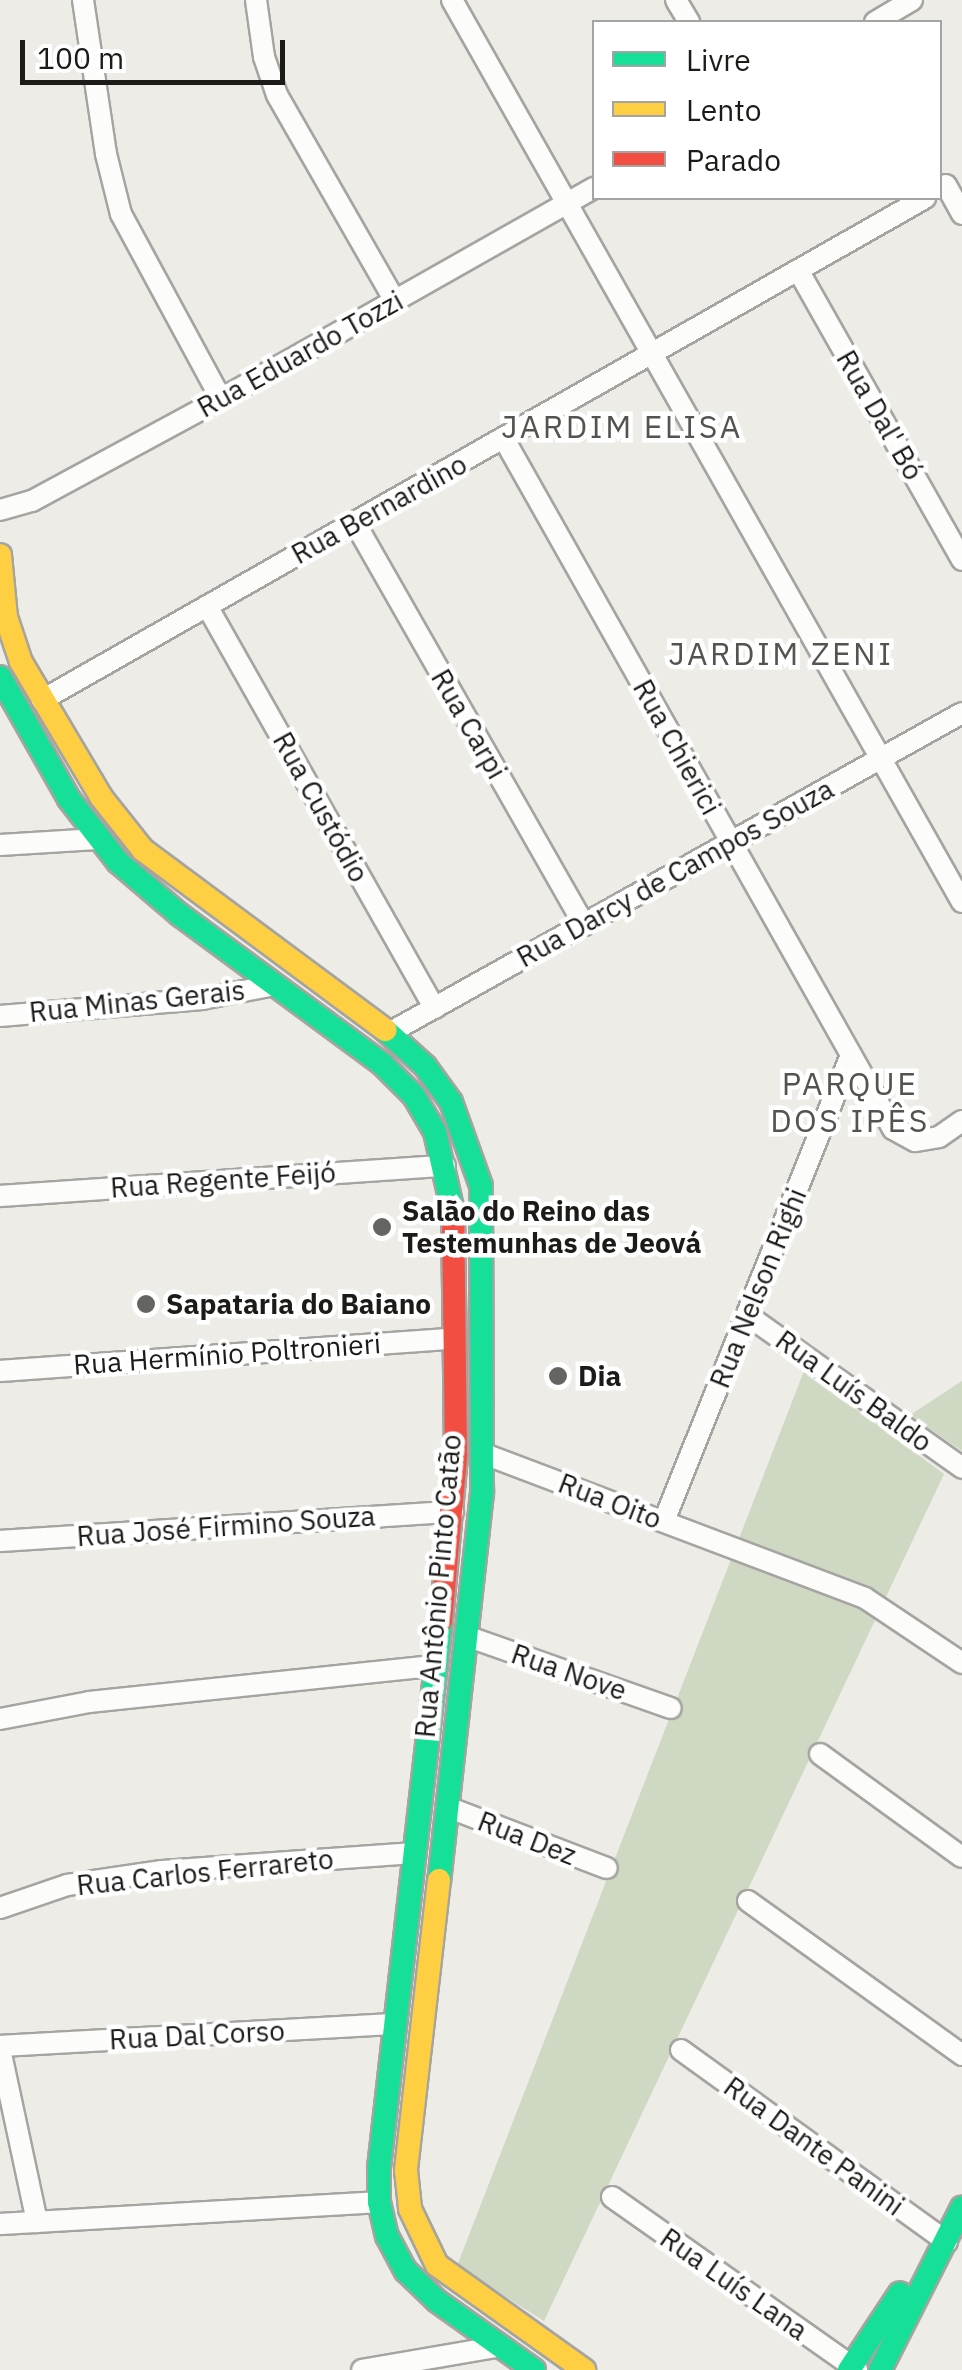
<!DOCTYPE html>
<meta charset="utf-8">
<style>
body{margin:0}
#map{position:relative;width:962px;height:2370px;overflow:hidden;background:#edece7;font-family:"IBM Plex Sans",sans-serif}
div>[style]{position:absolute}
.green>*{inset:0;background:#ced8c2}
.roads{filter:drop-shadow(2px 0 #a5a4a1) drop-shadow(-2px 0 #a5a4a1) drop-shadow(0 2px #a5a4a1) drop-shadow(0 -2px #a5a4a1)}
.street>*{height:20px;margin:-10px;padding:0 10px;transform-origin:10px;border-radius:10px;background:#fcfcfb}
.fast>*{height:22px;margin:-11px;padding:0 11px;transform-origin:11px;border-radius:11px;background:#16e098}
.slow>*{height:22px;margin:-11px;padding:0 11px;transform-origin:11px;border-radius:11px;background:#ffcf43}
.jam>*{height:22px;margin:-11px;padding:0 11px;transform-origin:11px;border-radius:11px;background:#f24e42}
.dots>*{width:28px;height:28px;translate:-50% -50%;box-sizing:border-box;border:5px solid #fff;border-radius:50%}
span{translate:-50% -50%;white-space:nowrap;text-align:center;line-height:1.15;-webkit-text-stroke:9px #fff;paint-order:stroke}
.street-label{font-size:28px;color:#1c1b18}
.poi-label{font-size:28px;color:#1c1b18;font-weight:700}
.left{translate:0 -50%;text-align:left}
.quarter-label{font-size:32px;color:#55534d;letter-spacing:2.5px}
.legend{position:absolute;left:592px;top:20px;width:350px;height:180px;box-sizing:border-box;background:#fff;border:2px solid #a4a4a3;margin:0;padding:12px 18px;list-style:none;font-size:30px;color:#1c1b18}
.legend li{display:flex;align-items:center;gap:20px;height:50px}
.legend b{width:50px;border:2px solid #a4a4a3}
.scale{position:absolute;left:20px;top:40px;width:265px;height:45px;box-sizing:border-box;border:5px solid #1c1b18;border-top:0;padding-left:12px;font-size:30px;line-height:35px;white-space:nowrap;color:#1c1b18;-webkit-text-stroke:8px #fff;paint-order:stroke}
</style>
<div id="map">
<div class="green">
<div style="clip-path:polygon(804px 1371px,944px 1474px,544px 2321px,457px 2266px)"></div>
<div style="clip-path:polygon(962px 1381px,962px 1451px,910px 1415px)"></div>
</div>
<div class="roads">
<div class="street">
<div style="left:83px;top:0;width:156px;rotate:81.5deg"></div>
<div style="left:106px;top:154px;width:62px;rotate:76deg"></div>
<div style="left:121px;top:214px;width:210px;rotate:61.6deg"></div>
<div style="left:256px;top:0;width:58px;rotate:82deg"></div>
<div style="left:264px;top:57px;width:40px;rotate:71.1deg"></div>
<div style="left:277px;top:95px;width:237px;rotate:60.2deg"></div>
<div style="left:452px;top:0;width:1036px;rotate:60.52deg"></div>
<div style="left:676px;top:0;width:26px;rotate:59deg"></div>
<div style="left:875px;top:22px;width:43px;rotate:-30.7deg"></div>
<div style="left:946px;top:185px;width:33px;rotate:61deg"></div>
<div style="left:798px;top:270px;width:333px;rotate:60.5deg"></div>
<div style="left:504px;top:439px;width:792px;rotate:60.59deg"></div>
<div style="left:893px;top:1129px;width:25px;rotate:29deg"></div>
<div style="left:915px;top:1141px;width:24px;rotate:-9deg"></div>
<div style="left:939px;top:1137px;width:28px;rotate:-35deg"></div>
<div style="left:0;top:510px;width:33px;rotate:-16deg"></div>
<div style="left:32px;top:501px;width:215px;rotate:-28.4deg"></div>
<div style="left:221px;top:399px;width:429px;rotate:-29.5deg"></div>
<div style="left:355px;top:523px;width:463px;rotate:60.3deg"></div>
<div style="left:207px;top:606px;width:462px;rotate:60.5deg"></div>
<div style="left:42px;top:700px;width:1016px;rotate:-29.62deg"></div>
<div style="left:0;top:845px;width:97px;rotate:-3.5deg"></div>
<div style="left:0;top:1016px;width:203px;rotate:-4.8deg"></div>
<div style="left:202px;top:999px;width:73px;rotate:-11deg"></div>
<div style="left:389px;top:1033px;width:656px;rotate:-29.18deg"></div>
<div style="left:0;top:1196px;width:446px;rotate:-3.9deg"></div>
<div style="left:747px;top:1315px;width:264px;rotate:35.4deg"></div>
<div style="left:0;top:1371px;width:456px;rotate:-4.1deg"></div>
<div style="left:484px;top:1454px;width:407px;rotate:20.7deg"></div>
<div style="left:865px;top:1598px;width:117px;rotate:33.8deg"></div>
<div style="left:664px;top:1521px;width:502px;rotate:-68.14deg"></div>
<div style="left:0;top:1541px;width:454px;rotate:-3.7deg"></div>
<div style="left:466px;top:1636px;width:217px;rotate:19.4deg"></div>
<div style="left:0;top:1719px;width:91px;rotate:-10.8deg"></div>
<div style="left:89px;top:1702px;width:346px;rotate:-6deg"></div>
<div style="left:820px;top:1754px;width:175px;rotate:36deg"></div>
<div style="left:447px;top:1807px;width:171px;rotate:20.9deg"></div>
<div style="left:748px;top:1901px;width:264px;rotate:35.7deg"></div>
<div style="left:0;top:1908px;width:71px;rotate:-18.9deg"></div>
<div style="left:67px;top:1885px;width:96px;rotate:-8.4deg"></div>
<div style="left:162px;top:1871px;width:253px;rotate:-4.1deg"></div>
<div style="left:0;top:2046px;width:396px;rotate:-3.2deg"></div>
<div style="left:0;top:2049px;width:177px;rotate:77.9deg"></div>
<div style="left:681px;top:2050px;width:328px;rotate:35.8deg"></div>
<div style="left:612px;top:2197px;width:300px;rotate:35.2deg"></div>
<div style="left:0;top:2224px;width:380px;rotate:-3.3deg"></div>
<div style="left:362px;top:2370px;width:141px;rotate:-9.8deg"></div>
</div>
<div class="fast">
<div style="left:0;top:677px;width:140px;rotate:60.5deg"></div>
<div style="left:69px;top:799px;width:80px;rotate:52.1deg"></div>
<div style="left:118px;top:862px;width:82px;rotate:40.5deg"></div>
<div style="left:180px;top:915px;width:251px;rotate:36.4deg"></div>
<div style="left:382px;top:1064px;width:45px;rotate:45deg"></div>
<div style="left:414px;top:1096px;width:42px;rotate:59.7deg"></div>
<div style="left:435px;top:1132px;width:82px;rotate:77.3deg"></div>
<div style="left:385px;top:1030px;width:54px;rotate:42deg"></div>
<div style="left:425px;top:1066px;width:44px;rotate:54.2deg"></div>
<div style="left:451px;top:1102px;width:89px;rotate:70.3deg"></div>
<div style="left:481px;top:1186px;width:307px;rotate:89.8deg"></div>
<div style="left:482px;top:1493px;width:389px;rotate:96.3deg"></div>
<div style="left:441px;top:1621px;width:551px;rotate:96.47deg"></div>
<div style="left:379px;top:2168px;width:34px;rotate:90deg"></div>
<div style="left:379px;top:2202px;width:35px;rotate:77deg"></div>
<div style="left:387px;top:2236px;width:40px;rotate:62deg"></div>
<div style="left:406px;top:2271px;width:43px;rotate:44.1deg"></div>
<div style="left:437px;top:2301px;width:119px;rotate:35.4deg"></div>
<div style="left:849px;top:2370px;width:92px;rotate:-56.5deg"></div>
<div style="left:880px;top:2370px;width:182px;rotate:-63.2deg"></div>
</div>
<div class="slow">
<div style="left:0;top:555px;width:62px;rotate:84.5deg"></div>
<div style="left:6px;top:617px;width:47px;rotate:71.6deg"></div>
<div style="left:21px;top:662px;width:157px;rotate:59.3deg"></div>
<div style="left:101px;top:797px;width:68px;rotate:51.6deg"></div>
<div style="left:143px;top:850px;width:302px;rotate:36.6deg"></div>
<div style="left:439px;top:1880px;width:292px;rotate:96.5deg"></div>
<div style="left:406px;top:2170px;width:39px;rotate:84deg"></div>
<div style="left:410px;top:2209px;width:62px;rotate:64.3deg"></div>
<div style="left:437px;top:2265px;width:181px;rotate:35.5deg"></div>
</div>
<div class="jam">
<div style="left:441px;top:1621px;width:167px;rotate:-84.8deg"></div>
<div style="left:456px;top:1455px;width:243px;rotate:-90.7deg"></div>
</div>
</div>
<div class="dots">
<div style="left:382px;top:1227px;background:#656460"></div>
<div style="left:146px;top:1304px;background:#656460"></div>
<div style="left:558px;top:1376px;background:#656460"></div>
</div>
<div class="street-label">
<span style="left:300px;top:354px;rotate:-29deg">Rua Eduardo Tozzi</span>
<span style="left:880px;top:415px;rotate:60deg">Rua Dal' Bó</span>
<span style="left:379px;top:509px;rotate:-29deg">Rua Bernardino</span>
<span style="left:469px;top:724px;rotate:60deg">Rua Carpi</span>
<span style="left:677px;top:747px;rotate:61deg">Rua Chierici</span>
<span style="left:321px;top:807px;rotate:61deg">Rua Custódio</span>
<span style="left:675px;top:873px;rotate:-29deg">Rua Darcy de Campos Souza</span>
<span style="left:137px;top:1001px;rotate:-6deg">Rua Minas Gerais</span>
<span style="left:223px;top:1180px;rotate:-4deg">Rua Regente Feijó</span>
<span style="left:758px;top:1288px;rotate:-68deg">Rua Nelson Righi</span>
<span style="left:227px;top:1354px;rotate:-4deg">Rua Hermínio Poltronieri</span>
<span style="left:854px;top:1391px;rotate:36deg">Rua Luís Baldo</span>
<span style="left:610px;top:1501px;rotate:21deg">Rua Oito</span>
<span style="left:226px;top:1526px;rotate:-4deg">Rua José Firmino Souza</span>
<span style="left:438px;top:1586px;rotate:-85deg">Rua Antônio Pinto Catão</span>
<span style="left:569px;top:1672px;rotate:19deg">Rua Nove</span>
<span style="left:527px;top:1838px;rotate:21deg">Rua Dez</span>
<span style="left:205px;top:1872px;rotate:-6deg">Rua Carlos Ferrareto</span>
<span style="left:197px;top:2035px;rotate:-3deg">Rua Dal Corso</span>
<span style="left:814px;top:2146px;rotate:36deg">Rua Dante Panini</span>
<span style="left:734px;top:2284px;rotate:35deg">Rua Luís Lana</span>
</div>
<div class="poi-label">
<span class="left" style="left:402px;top:1227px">Salão do Reino das<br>Testemunhas de Jeová</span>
<span class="left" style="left:166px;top:1304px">Sapataria do Baiano</span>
<span class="left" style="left:578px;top:1376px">Dia</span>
</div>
<div class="quarter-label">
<span style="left:622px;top:426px">JARDIM ELISA</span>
<span style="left:781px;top:653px">JARDIM ZENI</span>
<span style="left:850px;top:1102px">PARQUE<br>DOS IPÊS</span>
</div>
<ul class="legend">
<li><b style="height:12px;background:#16e098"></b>Livre</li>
<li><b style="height:12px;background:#ffcf43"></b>Lento</li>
<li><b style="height:12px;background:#f24e42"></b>Parado</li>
</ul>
<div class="scale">100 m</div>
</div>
